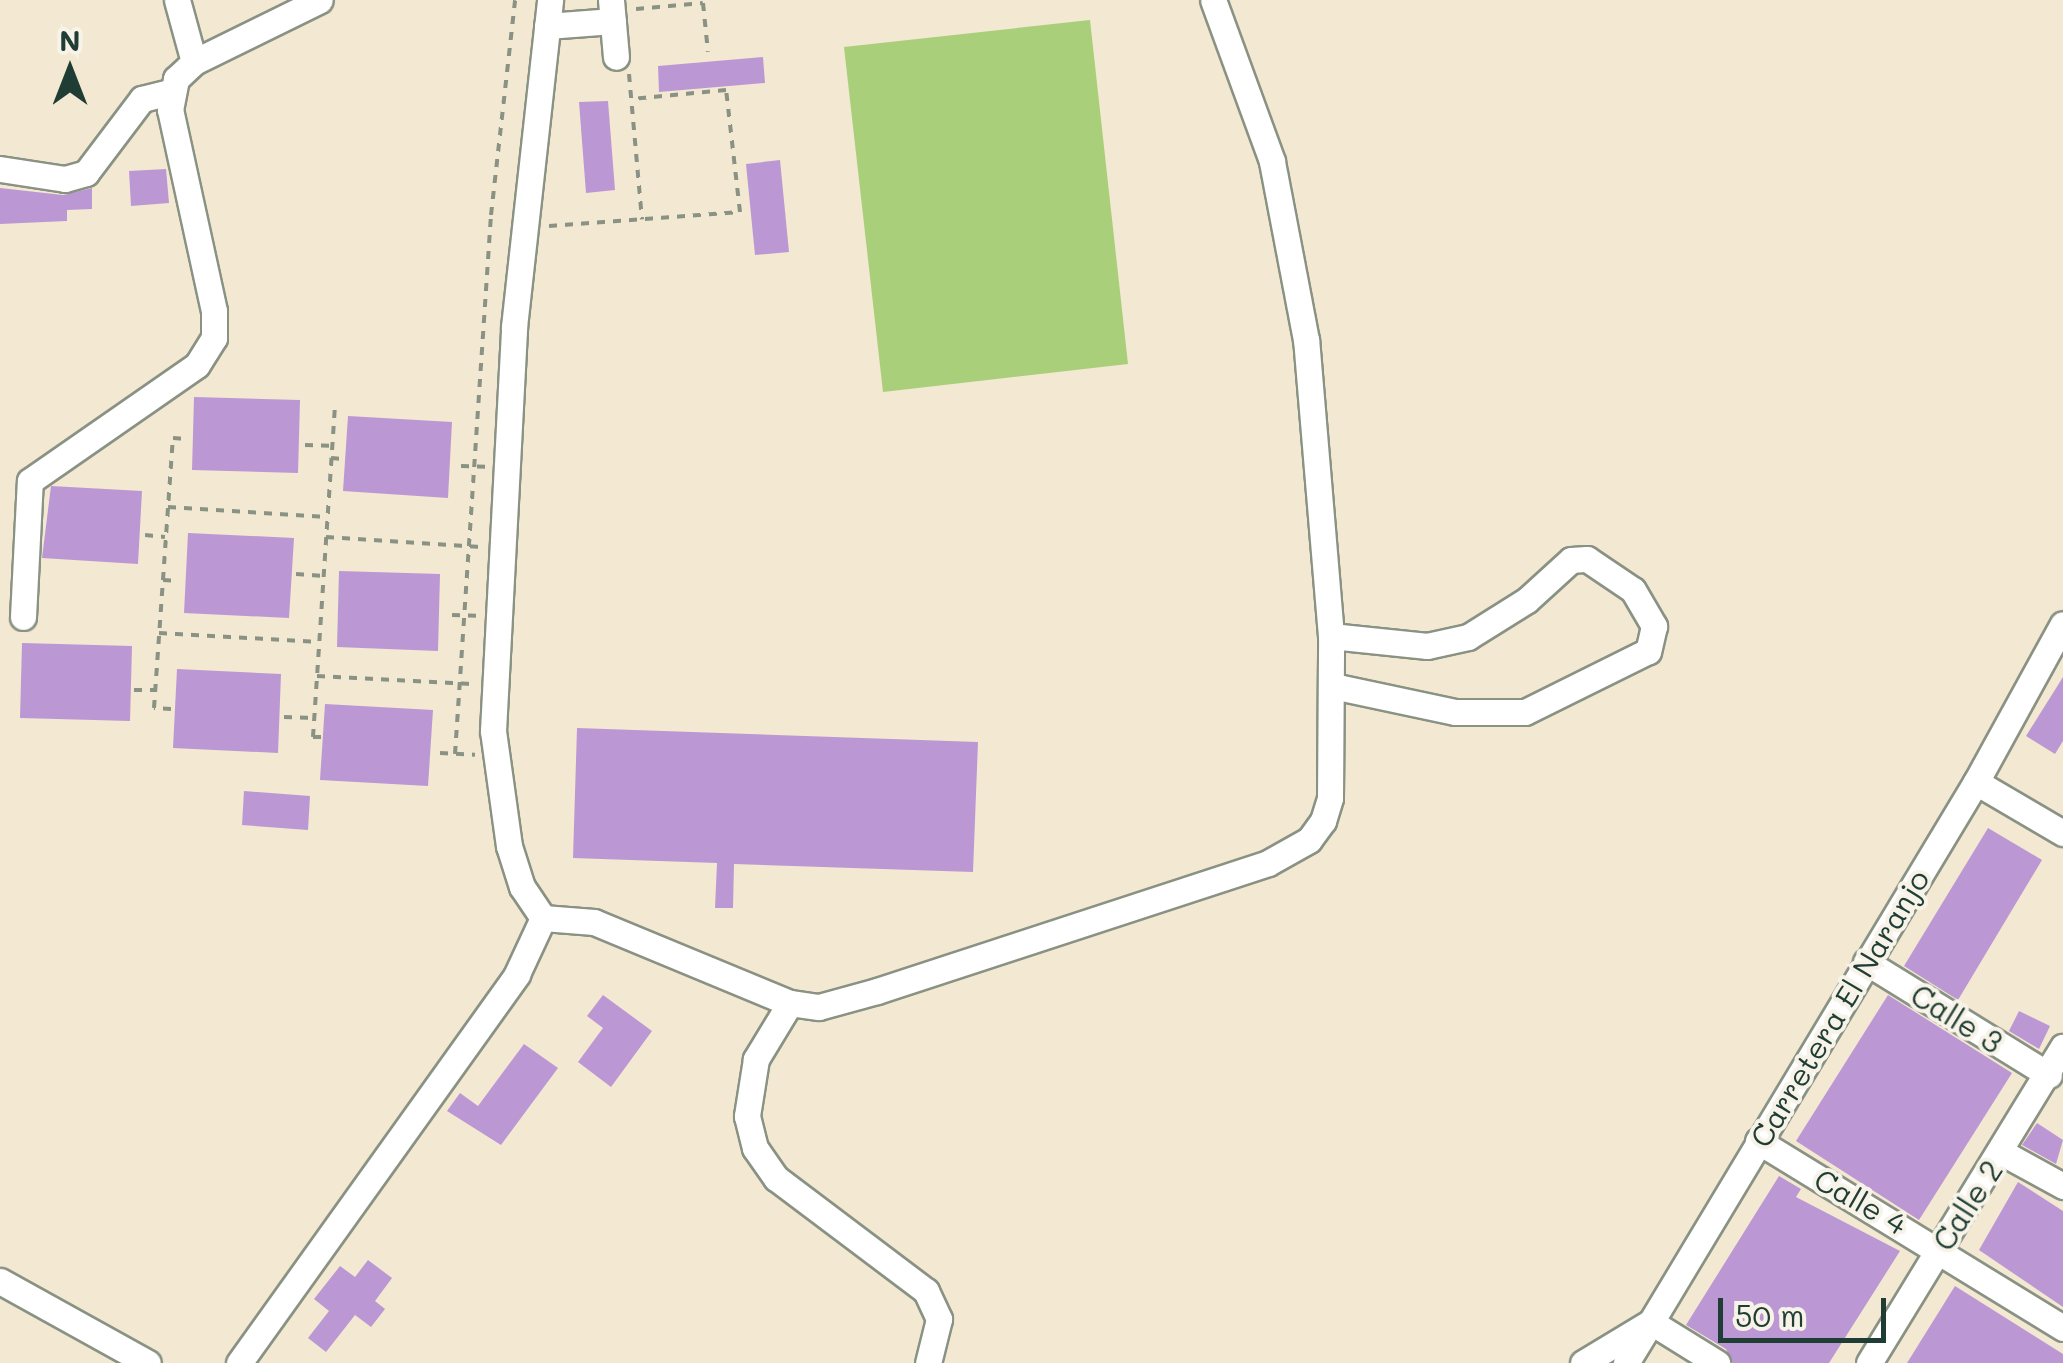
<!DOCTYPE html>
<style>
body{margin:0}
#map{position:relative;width:2063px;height:1363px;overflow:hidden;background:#f3e8d2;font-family:Mali,sans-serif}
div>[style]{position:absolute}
.green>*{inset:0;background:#a9cf7a}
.building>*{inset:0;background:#bb98d4}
.path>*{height:4px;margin-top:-2px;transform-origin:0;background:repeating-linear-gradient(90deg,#899283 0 8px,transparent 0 16px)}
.roads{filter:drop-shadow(2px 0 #899283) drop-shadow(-2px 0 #899283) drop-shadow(0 2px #899283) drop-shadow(0 -2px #899283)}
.minor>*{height:25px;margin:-12.5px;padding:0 12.5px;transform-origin:12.5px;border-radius:12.5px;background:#fff}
span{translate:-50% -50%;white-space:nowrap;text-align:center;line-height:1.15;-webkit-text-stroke:8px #f7f3e8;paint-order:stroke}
.street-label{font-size:30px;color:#1f3d34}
.north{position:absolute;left:20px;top:20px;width:100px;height:100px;-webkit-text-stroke:8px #f7f3e8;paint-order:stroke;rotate:0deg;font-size:28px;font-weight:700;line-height:40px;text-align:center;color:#1f3d34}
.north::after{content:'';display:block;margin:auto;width:35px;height:45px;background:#1f3d34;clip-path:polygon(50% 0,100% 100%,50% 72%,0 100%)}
.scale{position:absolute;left:1718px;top:1298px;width:168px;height:45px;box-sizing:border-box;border:5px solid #1f3d34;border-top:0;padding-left:12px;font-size:30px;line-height:35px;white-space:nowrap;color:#1f3d34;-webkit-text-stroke:8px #f7f3e8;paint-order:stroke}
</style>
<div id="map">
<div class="green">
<div style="clip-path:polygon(1090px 20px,1128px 364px,883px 392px,844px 47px)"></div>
</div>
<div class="building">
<div style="clip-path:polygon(763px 57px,765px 83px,659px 92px,658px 66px)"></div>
<div style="clip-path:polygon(608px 101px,615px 190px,586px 193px,579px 102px)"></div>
<div style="clip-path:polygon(780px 160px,789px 252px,755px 255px,746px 164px)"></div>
<div style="clip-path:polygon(166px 169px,169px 203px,131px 206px,129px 171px)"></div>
<div style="clip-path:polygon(0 188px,63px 195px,92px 188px,92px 209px,67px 210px,67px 221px,0 224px)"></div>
<div style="clip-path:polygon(194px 397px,300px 400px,298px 473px,192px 470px)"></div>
<div style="clip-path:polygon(348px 416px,452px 422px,448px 498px,343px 491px)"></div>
<div style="clip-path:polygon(51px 486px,142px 491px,138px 564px,42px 558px)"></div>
<div style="clip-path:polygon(188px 533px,294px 538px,289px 618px,184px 613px)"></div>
<div style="clip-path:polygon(339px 571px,440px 574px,438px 651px,337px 647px)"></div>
<div style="clip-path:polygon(22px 643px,132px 646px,130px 721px,20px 718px)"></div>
<div style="clip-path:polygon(177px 669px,281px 674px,278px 753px,173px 748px)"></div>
<div style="clip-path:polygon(2063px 677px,2063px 741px,2055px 754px,2026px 736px)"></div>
<div style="clip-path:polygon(325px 704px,433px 710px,428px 786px,320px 780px)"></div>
<div style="clip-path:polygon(577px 728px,978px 742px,973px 872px,734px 864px,733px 908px,715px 908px,717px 863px,573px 858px)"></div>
<div style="clip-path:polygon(244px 791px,310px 796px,308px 830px,242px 825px)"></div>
<div style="clip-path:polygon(1988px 828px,2042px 860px,1958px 1000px,1904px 966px)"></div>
<div style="clip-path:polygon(603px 995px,652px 1031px,611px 1087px,578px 1062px,603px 1028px,587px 1016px)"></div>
<div style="clip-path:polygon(1888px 995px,2012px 1073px,1919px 1220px,1796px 1141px)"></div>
<div style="clip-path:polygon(2019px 1011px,2050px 1026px,2039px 1049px,2009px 1031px)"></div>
<div style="clip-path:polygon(524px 1044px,558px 1068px,501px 1145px,447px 1111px,460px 1093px,478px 1106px)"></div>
<div style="clip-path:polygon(2037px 1123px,2063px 1140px,2056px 1164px,2022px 1145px)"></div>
<div style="clip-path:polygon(1779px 1176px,1801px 1189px,1796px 1197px,1900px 1251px,1829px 1363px,1733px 1363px,1726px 1349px,1686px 1325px)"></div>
<div style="clip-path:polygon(2018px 1182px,2063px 1211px,2063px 1307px,1979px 1250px)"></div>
<div style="clip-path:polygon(368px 1260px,392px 1278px,375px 1301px,385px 1309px,371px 1327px,355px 1315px,326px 1352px,308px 1338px,329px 1311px,314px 1299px,340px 1266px,355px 1277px)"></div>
<div style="clip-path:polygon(1955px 1286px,2063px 1354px,2063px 1363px,1907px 1363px)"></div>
</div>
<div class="path">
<div style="left:636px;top:9px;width:67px;rotate:-5.1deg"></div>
<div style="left:703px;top:3px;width:49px;rotate:84.2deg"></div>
<div style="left:629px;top:74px;width:146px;rotate:84.9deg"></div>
<div style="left:549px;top:226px;width:192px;rotate:-4.2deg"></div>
<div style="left:740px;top:212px;width:123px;rotate:-96.5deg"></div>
<div style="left:726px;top:90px;width:95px;rotate:174.6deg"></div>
<div style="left:305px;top:445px;width:25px;rotate:2deg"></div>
<div style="left:331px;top:458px;width:12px;rotate:5deg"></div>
<div style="left:461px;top:466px;width:25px;rotate:2deg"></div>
<div style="left:168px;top:507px;width:159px;rotate:3.6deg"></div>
<div style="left:145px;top:535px;width:20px;rotate:6deg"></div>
<div style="left:326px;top:537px;width:155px;rotate:3.7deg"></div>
<div style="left:296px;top:574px;width:28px;rotate:4deg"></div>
<div style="left:163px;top:580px;width:16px;rotate:4deg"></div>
<div style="left:452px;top:615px;width:25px;rotate:2deg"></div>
<div style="left:159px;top:633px;width:160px;rotate:3.2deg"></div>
<div style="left:317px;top:676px;width:155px;rotate:3deg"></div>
<div style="left:134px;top:690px;width:20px"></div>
<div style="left:171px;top:709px;width:17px;rotate:-177deg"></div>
<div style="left:154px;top:708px;width:271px;rotate:-86deg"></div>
<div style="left:173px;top:438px;width:14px;rotate:4deg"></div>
<div style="left:284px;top:717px;width:30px;rotate:2deg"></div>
<div style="left:321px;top:737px;width:8px;rotate:180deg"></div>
<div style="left:313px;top:737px;width:330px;rotate:-86.2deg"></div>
<div style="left:440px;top:753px;width:35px;rotate:3deg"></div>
<div style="left:455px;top:754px;width:540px;rotate:-86.18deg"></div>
<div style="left:491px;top:215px;width:216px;rotate:-83.6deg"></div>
</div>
<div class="roads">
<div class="minor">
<div style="left:177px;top:0;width:64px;rotate:74.7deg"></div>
<div style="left:611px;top:0;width:57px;rotate:85deg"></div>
<div style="left:547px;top:26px;width:66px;rotate:-4.3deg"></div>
<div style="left:0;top:169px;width:66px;rotate:8.7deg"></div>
<div style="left:65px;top:179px;width:22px;rotate:-16deg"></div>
<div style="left:86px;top:173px;width:93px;rotate:-52.9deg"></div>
<div style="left:142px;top:99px;width:29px;rotate:-14deg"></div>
<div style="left:23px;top:617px;width:136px;rotate:-87.1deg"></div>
<div style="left:30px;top:481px;width:203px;rotate:-34.8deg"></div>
<div style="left:197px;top:365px;width:32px;rotate:-58deg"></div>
<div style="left:214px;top:338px;width:27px;rotate:-90deg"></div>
<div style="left:214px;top:311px;width:206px;rotate:-102.3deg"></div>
<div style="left:170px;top:110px;width:32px;rotate:-79deg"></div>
<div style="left:176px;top:79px;width:25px;rotate:-43deg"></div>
<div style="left:194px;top:62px;width:140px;rotate:-26.2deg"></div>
<div style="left:1331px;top:636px;width:97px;rotate:5.9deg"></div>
<div style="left:1427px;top:646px;width:42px;rotate:-12.4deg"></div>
<div style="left:1468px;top:637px;width:70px;rotate:-32.1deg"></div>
<div style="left:1527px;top:600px;width:59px;rotate:-42.3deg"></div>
<div style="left:1571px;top:560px;width:16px;rotate:-4deg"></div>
<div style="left:1587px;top:559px;width:55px;rotate:34deg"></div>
<div style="left:1633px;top:590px;width:42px;rotate:59.7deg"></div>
<div style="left:1654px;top:626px;width:26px;rotate:103deg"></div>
<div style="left:1648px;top:651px;width:137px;rotate:153.6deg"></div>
<div style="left:1525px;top:712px;width:70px;rotate:180deg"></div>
<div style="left:1455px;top:712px;width:125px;rotate:-168deg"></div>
<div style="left:1976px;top:782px;width:101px;rotate:30.4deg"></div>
<div style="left:543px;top:918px;width:37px;rotate:-124deg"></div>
<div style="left:522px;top:887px;width:43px;rotate:-107.6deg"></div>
<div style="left:509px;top:846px;width:116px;rotate:-97.9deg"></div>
<div style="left:493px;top:731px;width:405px;rotate:-87deg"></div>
<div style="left:514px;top:327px;width:329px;rotate:-83.7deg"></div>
<div style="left:543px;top:918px;width:51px;rotate:4.5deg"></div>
<div style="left:594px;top:922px;width:212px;rotate:22.5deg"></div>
<div style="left:790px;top:1003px;width:66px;rotate:121.3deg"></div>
<div style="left:756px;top:1059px;width:58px;rotate:99deg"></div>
<div style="left:747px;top:1116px;width:33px;rotate:76deg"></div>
<div style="left:755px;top:1148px;width:37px;rotate:55deg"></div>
<div style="left:776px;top:1178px;width:188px;rotate:37deg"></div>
<div style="left:926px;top:1291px;width:31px;rotate:65deg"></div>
<div style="left:939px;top:1319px;width:45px;rotate:104deg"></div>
<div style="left:1866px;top:962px;width:215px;rotate:31.7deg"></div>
<div style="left:790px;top:1003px;width:29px;rotate:8deg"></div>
<div style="left:819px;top:1007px;width:60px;rotate:-15.4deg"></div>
<div style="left:877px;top:991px;width:411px;rotate:-18.1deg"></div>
<div style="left:1268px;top:863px;width:47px;rotate:-29.3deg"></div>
<div style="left:1309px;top:840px;width:24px;rotate:-54deg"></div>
<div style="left:1323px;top:821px;width:24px;rotate:-73deg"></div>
<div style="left:1330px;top:798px;width:162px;rotate:-89.6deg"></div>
<div style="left:1331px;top:636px;width:297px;rotate:-94.8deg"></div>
<div style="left:1306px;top:340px;width:182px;rotate:-100.8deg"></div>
<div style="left:1272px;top:161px;width:171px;rotate:-110.1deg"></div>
<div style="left:1758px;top:1141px;width:358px;rotate:31.5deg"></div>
<div style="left:2001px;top:1152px;width:71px;rotate:28.7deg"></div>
<div style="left:0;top:1281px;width:169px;rotate:29deg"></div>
<div style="left:239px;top:1363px;width:478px;rotate:-54.4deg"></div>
<div style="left:517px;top:974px;width:62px;rotate:-65.1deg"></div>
<div style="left:1583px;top:1363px;width:79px;rotate:-31.1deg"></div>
<div style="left:1651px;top:1322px;width:630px;rotate:-58.96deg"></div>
<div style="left:1976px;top:782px;width:180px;rotate:-61.2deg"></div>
<div style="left:1626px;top:1363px;width:48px;rotate:-58.6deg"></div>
<div style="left:1651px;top:1322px;width:78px;rotate:31.8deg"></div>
<div style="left:1869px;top:1363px;width:371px;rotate:-58.5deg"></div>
</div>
</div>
<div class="street-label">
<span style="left:1839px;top:1008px;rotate:-59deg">Carretera El Naranjo</span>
<span style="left:1957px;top:1018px;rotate:32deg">Calle 3</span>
<span style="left:1861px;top:1201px;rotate:30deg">Calle 4</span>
<span style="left:1967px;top:1205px;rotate:-57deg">Calle 2</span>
</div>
<div class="north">N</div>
<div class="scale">50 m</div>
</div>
